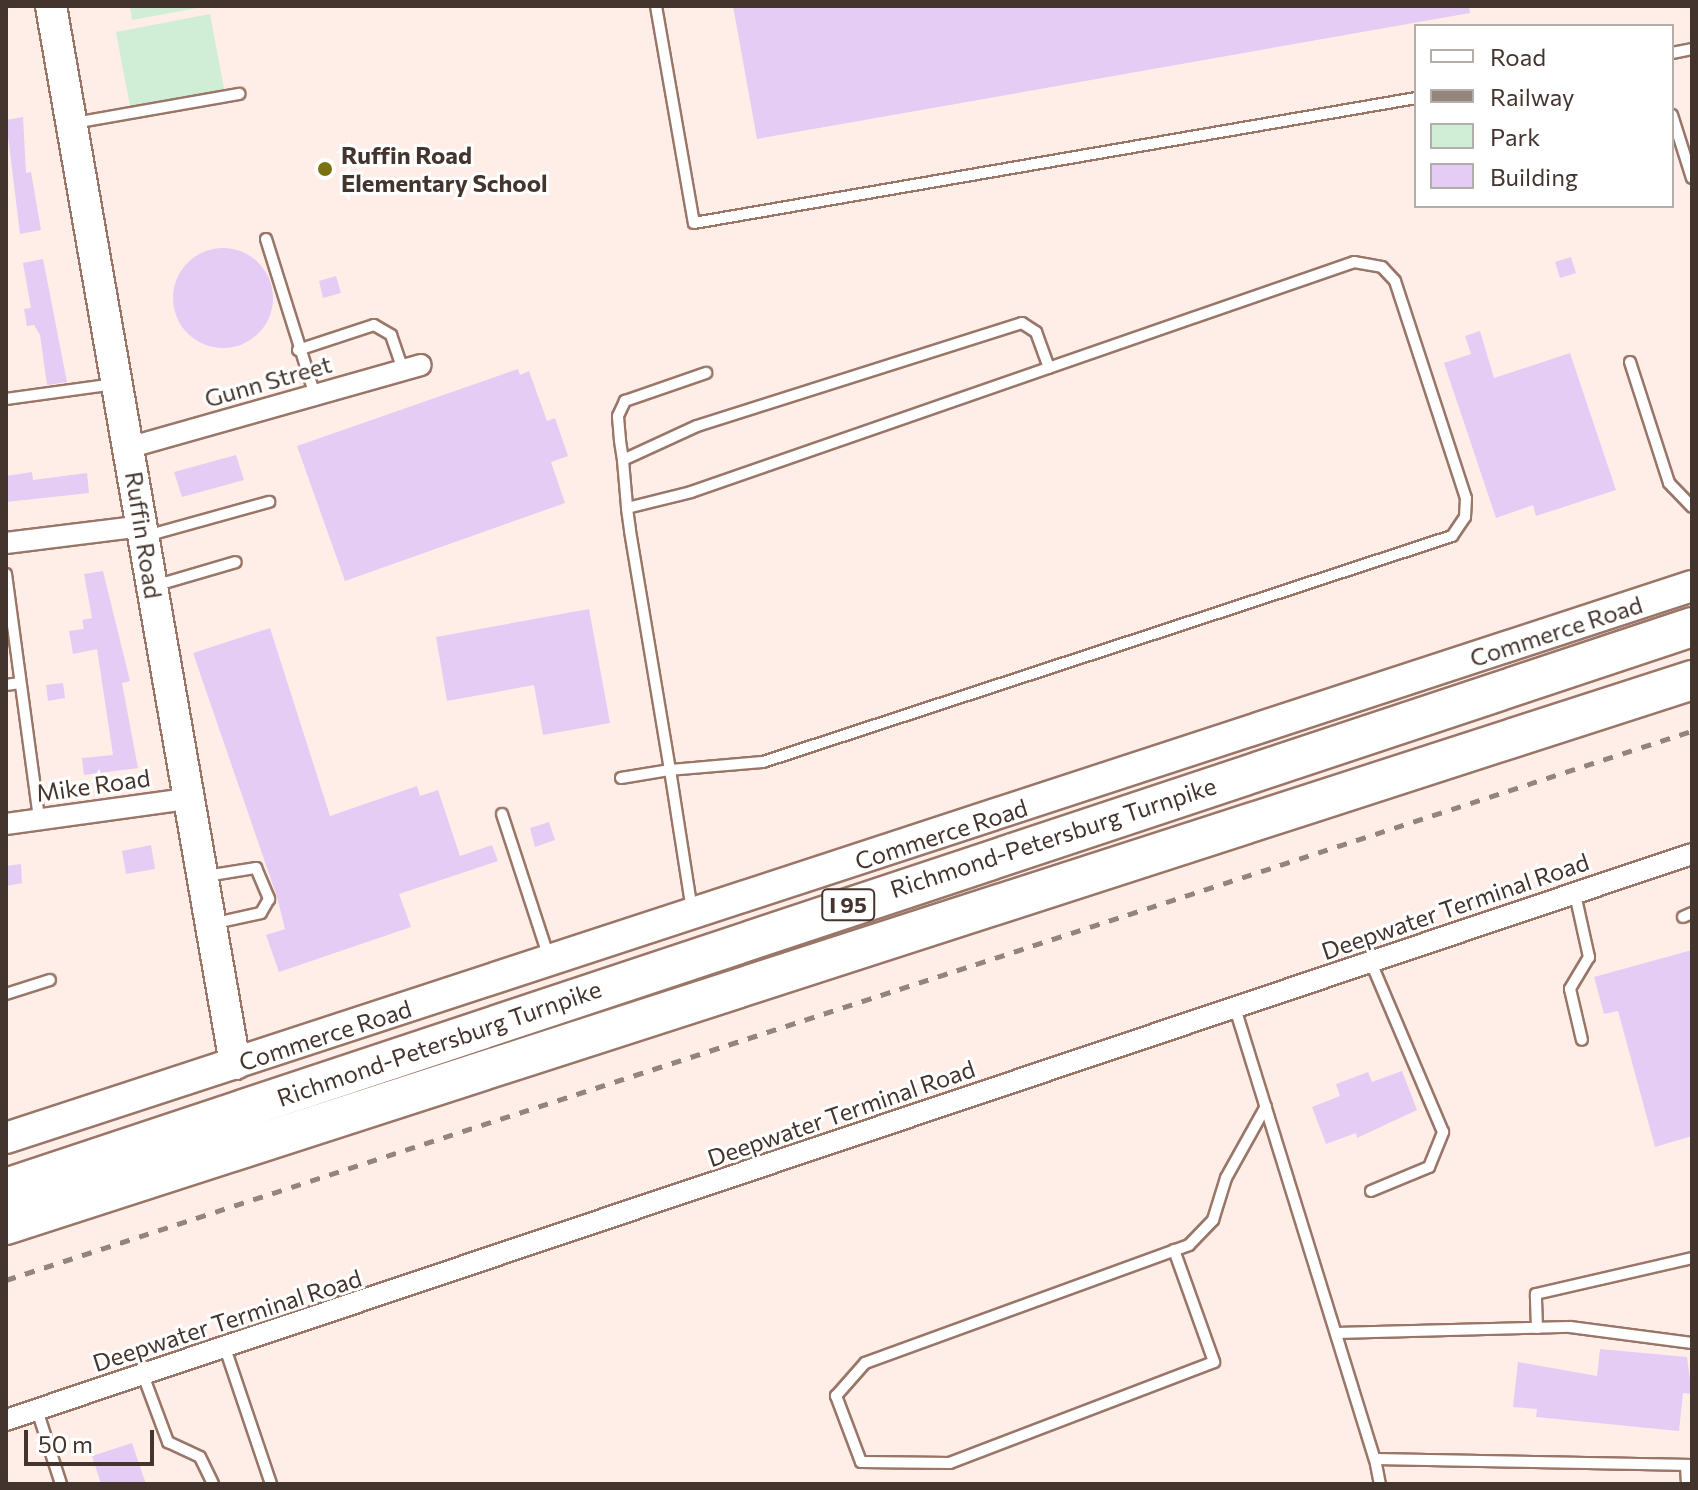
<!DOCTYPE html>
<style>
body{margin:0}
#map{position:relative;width:1698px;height:1490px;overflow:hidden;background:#ffeee8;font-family:Commissioner,sans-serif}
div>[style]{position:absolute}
.green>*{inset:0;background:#d0edd6}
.building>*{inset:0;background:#e4ccf4}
.round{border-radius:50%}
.roads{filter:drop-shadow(2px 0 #997668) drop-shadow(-2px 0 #997668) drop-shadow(0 2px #997668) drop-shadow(0 -2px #997668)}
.lane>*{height:10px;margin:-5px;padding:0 5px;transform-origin:5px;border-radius:5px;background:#fff}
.street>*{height:20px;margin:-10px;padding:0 10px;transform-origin:10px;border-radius:10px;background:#fff}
.secondary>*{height:30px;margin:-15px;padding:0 15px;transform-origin:15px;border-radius:15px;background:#fff}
.highway>*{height:38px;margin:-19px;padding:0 19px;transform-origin:19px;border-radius:19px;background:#fff}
.rail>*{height:5px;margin-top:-2.5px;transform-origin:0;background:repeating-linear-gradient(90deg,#94847e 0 10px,transparent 0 20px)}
.dots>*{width:22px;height:22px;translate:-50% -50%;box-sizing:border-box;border:4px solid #fff;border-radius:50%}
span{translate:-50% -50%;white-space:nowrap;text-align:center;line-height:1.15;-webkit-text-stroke:6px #fff;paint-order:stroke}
.shield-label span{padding:2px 6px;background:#fff;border:2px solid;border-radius:6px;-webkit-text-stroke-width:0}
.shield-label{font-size:22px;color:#43342e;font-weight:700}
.poi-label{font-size:24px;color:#43342e;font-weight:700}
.left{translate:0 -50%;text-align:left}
.street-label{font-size:24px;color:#43342e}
.frame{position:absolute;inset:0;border:8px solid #43342e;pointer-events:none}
.legend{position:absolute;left:1414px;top:24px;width:260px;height:184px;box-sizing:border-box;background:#fff;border:2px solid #b4aeab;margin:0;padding:10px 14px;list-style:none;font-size:24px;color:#43342e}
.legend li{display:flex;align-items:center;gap:16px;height:40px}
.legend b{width:40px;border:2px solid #b4aeab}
.scale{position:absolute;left:24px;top:1430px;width:130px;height:36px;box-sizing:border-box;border:4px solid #43342e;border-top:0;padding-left:10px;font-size:24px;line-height:28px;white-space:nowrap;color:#43342e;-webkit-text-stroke:6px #fff;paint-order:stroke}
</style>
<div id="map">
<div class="green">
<div style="clip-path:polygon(130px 6px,197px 6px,197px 8px,132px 20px)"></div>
<div style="clip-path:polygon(210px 14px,226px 99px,132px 117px,116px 32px)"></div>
</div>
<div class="building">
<div style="clip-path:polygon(733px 6px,1469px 6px,1470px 13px,757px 139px)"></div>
<div style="clip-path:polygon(23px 117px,26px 173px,31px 172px,41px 230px,20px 234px,6px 120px)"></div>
<div class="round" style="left:173px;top:248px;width:100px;height:100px"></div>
<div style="clip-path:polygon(1571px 257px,1576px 273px,1560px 278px,1555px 262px)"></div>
<div style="clip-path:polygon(43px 259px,67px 382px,47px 385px,40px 335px,34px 325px,27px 326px,24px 309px,31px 308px,23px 263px)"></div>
<div style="clip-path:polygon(336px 276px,341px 293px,323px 298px,319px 281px)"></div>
<div style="clip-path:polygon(1480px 331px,1494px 378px,1570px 353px,1616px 490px,1536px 516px,1533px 505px,1496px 518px,1444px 363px,1471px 354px,1465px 336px)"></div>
<div style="clip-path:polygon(518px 369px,520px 375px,529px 371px,547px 421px,555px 418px,568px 456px,551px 462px,565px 503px,345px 581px,297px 446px)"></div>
<div style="clip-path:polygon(236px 455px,244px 480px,182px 497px,174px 472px)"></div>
<div style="clip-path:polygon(32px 472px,33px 480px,87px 473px,89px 493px,6px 502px,6px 476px)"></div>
<div style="clip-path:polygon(103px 571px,130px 681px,122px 683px,138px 768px,84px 775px,82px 758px,113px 755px,97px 649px,73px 654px,69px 631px,84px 629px,82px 620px,92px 618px,84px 574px)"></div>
<div style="clip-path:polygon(589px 609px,610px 723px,543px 735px,534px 685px,447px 701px,436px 637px)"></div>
<div style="clip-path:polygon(270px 628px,330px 816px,417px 786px,420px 796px,438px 790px,460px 856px,492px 845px,498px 861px,399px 894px,411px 927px,279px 972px,266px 935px,285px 929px,277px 897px,193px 653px)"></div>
<div style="clip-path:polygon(63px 683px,65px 698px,48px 701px,46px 685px)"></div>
<div style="clip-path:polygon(549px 822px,555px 840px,535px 847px,530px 828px)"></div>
<div style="clip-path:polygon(151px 845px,155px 869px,126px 874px,122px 851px)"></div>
<div style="clip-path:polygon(21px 864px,22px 883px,6px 886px,6px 866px)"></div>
<div style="clip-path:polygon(1692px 950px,1692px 1136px,1655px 1147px,1618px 1011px,1604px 1014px,1594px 977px)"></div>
<div style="clip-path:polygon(1402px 1071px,1417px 1110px,1357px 1138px,1356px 1133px,1326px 1144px,1312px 1107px,1340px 1096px,1336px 1084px,1368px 1072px,1372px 1082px)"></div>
<div style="clip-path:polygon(1600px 1349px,1687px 1357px,1692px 1394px,1683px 1393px,1679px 1431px,1536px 1417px,1537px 1409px,1513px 1407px,1518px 1362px,1597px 1376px)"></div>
<div style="clip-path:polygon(132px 1443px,146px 1484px,101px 1484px,92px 1456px)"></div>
</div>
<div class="roads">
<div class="lane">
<div style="left:656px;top:6px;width:220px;rotate:80.1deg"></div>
<div style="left:694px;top:223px;width:733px;rotate:-9.82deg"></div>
<div style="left:1672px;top:53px;width:20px;rotate:-11deg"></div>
<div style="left:1672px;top:115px;width:66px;rotate:72.4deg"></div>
<div style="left:74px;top:123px;width:168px;rotate:-10deg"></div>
<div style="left:266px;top:239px;width:164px;rotate:72.6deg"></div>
<div style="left:298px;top:350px;width:80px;rotate:-18.2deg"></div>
<div style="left:374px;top:325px;width:20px;rotate:30deg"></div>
<div style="left:391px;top:335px;width:37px;rotate:71deg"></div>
<div style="left:1630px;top:362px;width:127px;rotate:72.1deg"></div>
<div style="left:1669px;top:483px;width:33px;rotate:46deg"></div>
<div style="left:6px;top:399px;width:110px;rotate:-7.8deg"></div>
<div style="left:623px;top:460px;width:81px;rotate:-24.7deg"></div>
<div style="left:697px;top:426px;width:341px;rotate:-17.6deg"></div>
<div style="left:1022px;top:323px;width:17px;rotate:33deg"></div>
<div style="left:1036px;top:332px;width:38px;rotate:70deg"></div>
<div style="left:627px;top:508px;width:66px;rotate:-14deg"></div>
<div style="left:691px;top:492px;width:702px;rotate:-19.13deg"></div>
<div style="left:1354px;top:262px;width:28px;rotate:10deg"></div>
<div style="left:1382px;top:267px;width:19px;rotate:47deg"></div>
<div style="left:1395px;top:281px;width:228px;rotate:71.9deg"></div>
<div style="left:1466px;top:498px;width:19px;rotate:93deg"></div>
<div style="left:1465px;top:517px;width:23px;rotate:124deg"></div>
<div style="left:1452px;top:536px;width:725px;rotate:161.84deg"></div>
<div style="left:763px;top:762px;width:93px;rotate:175.1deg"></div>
<div style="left:670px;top:770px;width:243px;rotate:-99.5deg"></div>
<div style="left:630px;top:530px;width:22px;rotate:-98deg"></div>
<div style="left:627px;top:508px;width:13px;rotate:-94deg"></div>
<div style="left:626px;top:495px;width:35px;rotate:-95deg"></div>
<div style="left:623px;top:460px;width:20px;rotate:-99deg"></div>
<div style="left:620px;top:440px;width:24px;rotate:-95deg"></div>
<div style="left:618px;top:416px;width:17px;rotate:-65deg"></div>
<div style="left:625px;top:401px;width:86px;rotate:-19.1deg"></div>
<div style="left:146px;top:536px;width:128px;rotate:-15.5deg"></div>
<div style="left:6px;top:574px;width:247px;rotate:82.3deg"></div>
<div style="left:154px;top:586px;width:85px;rotate:-16.3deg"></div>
<div style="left:6px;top:685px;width:14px;rotate:-8deg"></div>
<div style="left:621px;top:778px;width:50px;rotate:-9.3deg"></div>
<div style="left:670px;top:770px;width:142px;rotate:81.1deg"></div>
<div style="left:502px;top:814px;width:148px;rotate:71.9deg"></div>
<div style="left:206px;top:876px;width:51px;rotate:-9.1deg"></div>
<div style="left:256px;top:868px;width:34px;rotate:67deg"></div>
<div style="left:269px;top:899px;width:16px;rotate:120deg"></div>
<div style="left:261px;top:913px;width:46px;rotate:167.5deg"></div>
<div style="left:1575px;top:894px;width:65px;rotate:77.5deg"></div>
<div style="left:1589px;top:957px;width:37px;rotate:121deg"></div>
<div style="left:1570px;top:989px;width:52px;rotate:76.8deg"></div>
<div style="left:1683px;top:917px;width:10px;rotate:-24deg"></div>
<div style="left:6px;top:994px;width:46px;rotate:-17.7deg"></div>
<div style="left:1235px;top:1008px;width:472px;rotate:72.8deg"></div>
<div style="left:1375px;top:1459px;width:317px;rotate:1.1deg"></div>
<div style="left:1371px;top:1191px;width:63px;rotate:-22.5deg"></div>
<div style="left:1429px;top:1167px;width:38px;rotate:-68deg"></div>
<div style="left:1443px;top:1132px;width:185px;rotate:-113deg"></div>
<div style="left:1174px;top:1250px;width:119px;rotate:70.3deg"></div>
<div style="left:1214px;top:1362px;width:283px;rotate:159.1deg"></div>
<div style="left:950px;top:1463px;width:89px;rotate:-179.4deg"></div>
<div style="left:861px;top:1462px;width:71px;rotate:-110.7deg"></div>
<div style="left:836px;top:1396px;width:44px;rotate:-48.7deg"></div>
<div style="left:865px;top:1363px;width:345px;rotate:-20deg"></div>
<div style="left:1189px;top:1245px;width:35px;rotate:-46deg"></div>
<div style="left:1213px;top:1220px;width:44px;rotate:-72.8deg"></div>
<div style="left:1226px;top:1178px;width:82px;rotate:-60.9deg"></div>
<div style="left:1537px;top:1328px;width:34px;rotate:-92deg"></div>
<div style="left:1536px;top:1294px;width:160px;rotate:-13deg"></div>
<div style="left:1336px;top:1333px;width:234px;rotate:-1.5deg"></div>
<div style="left:1570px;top:1327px;width:123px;rotate:7.5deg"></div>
<div style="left:225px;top:1348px;width:144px;rotate:71.3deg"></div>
<div style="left:143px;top:1375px;width:72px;rotate:69.5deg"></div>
<div style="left:168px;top:1442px;width:35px;rotate:25deg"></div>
<div style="left:200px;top:1457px;width:30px;rotate:64deg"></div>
<div style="left:37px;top:1410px;width:78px;rotate:72deg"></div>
<div style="left:1375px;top:1459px;width:25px;rotate:79deg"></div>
<div style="left:1686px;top:1465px;width:19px;rotate:87deg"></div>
</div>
<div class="street">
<div style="left:131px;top:447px;width:301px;rotate:-15.8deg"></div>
<div style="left:6px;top:543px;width:137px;rotate:-7.1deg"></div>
<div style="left:6px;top:824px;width:183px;rotate:-7.9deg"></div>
<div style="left:6px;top:1420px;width:1778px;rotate:-18.56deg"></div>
</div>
<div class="secondary">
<div style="left:51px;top:6px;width:1074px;rotate:80.13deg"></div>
<div style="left:6px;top:1138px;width:1774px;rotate:-18.13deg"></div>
</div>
<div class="highway">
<div style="left:6px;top:1188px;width:1777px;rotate:-18.4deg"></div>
<div style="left:6px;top:1225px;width:1772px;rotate:-17.91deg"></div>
</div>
</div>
<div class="rail">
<div style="left:6px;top:1280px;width:1773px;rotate:-18.04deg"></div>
</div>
<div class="dots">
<div style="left:325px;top:169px;background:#7b7214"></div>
</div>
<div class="shield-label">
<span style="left:848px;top:905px">I 95</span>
</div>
<div class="poi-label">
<span class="left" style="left:341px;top:169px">Ruffin Road<br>Elementary School</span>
</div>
<div class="street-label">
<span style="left:268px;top:381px;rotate:-16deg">Gunn Street</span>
<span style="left:144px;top:535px;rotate:81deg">Ruffin Road</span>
<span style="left:1556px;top:631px;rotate:-18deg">Commerce Road</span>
<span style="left:93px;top:785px;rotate:-8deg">Mike Road</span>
<span style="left:941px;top:834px;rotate:-18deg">Commerce Road</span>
<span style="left:1053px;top:837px;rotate:-18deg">Richmond-Petersburg Turnpike</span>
<span style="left:1455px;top:906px;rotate:-19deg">Deepwater Terminal Road</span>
<span style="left:325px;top:1035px;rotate:-18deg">Commerce Road</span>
<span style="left:439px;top:1043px;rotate:-19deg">Richmond-Petersburg Turnpike</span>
<span style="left:841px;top:1113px;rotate:-19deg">Deepwater Terminal Road</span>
<span style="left:227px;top:1320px;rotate:-18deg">Deepwater Terminal Road</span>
</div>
<div class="frame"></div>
<ul class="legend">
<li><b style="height:10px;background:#fff"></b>Road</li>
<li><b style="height:10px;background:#94847e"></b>Railway</li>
<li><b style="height:22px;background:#d0edd6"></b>Park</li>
<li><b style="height:22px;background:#e4ccf4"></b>Building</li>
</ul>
<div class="scale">50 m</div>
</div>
